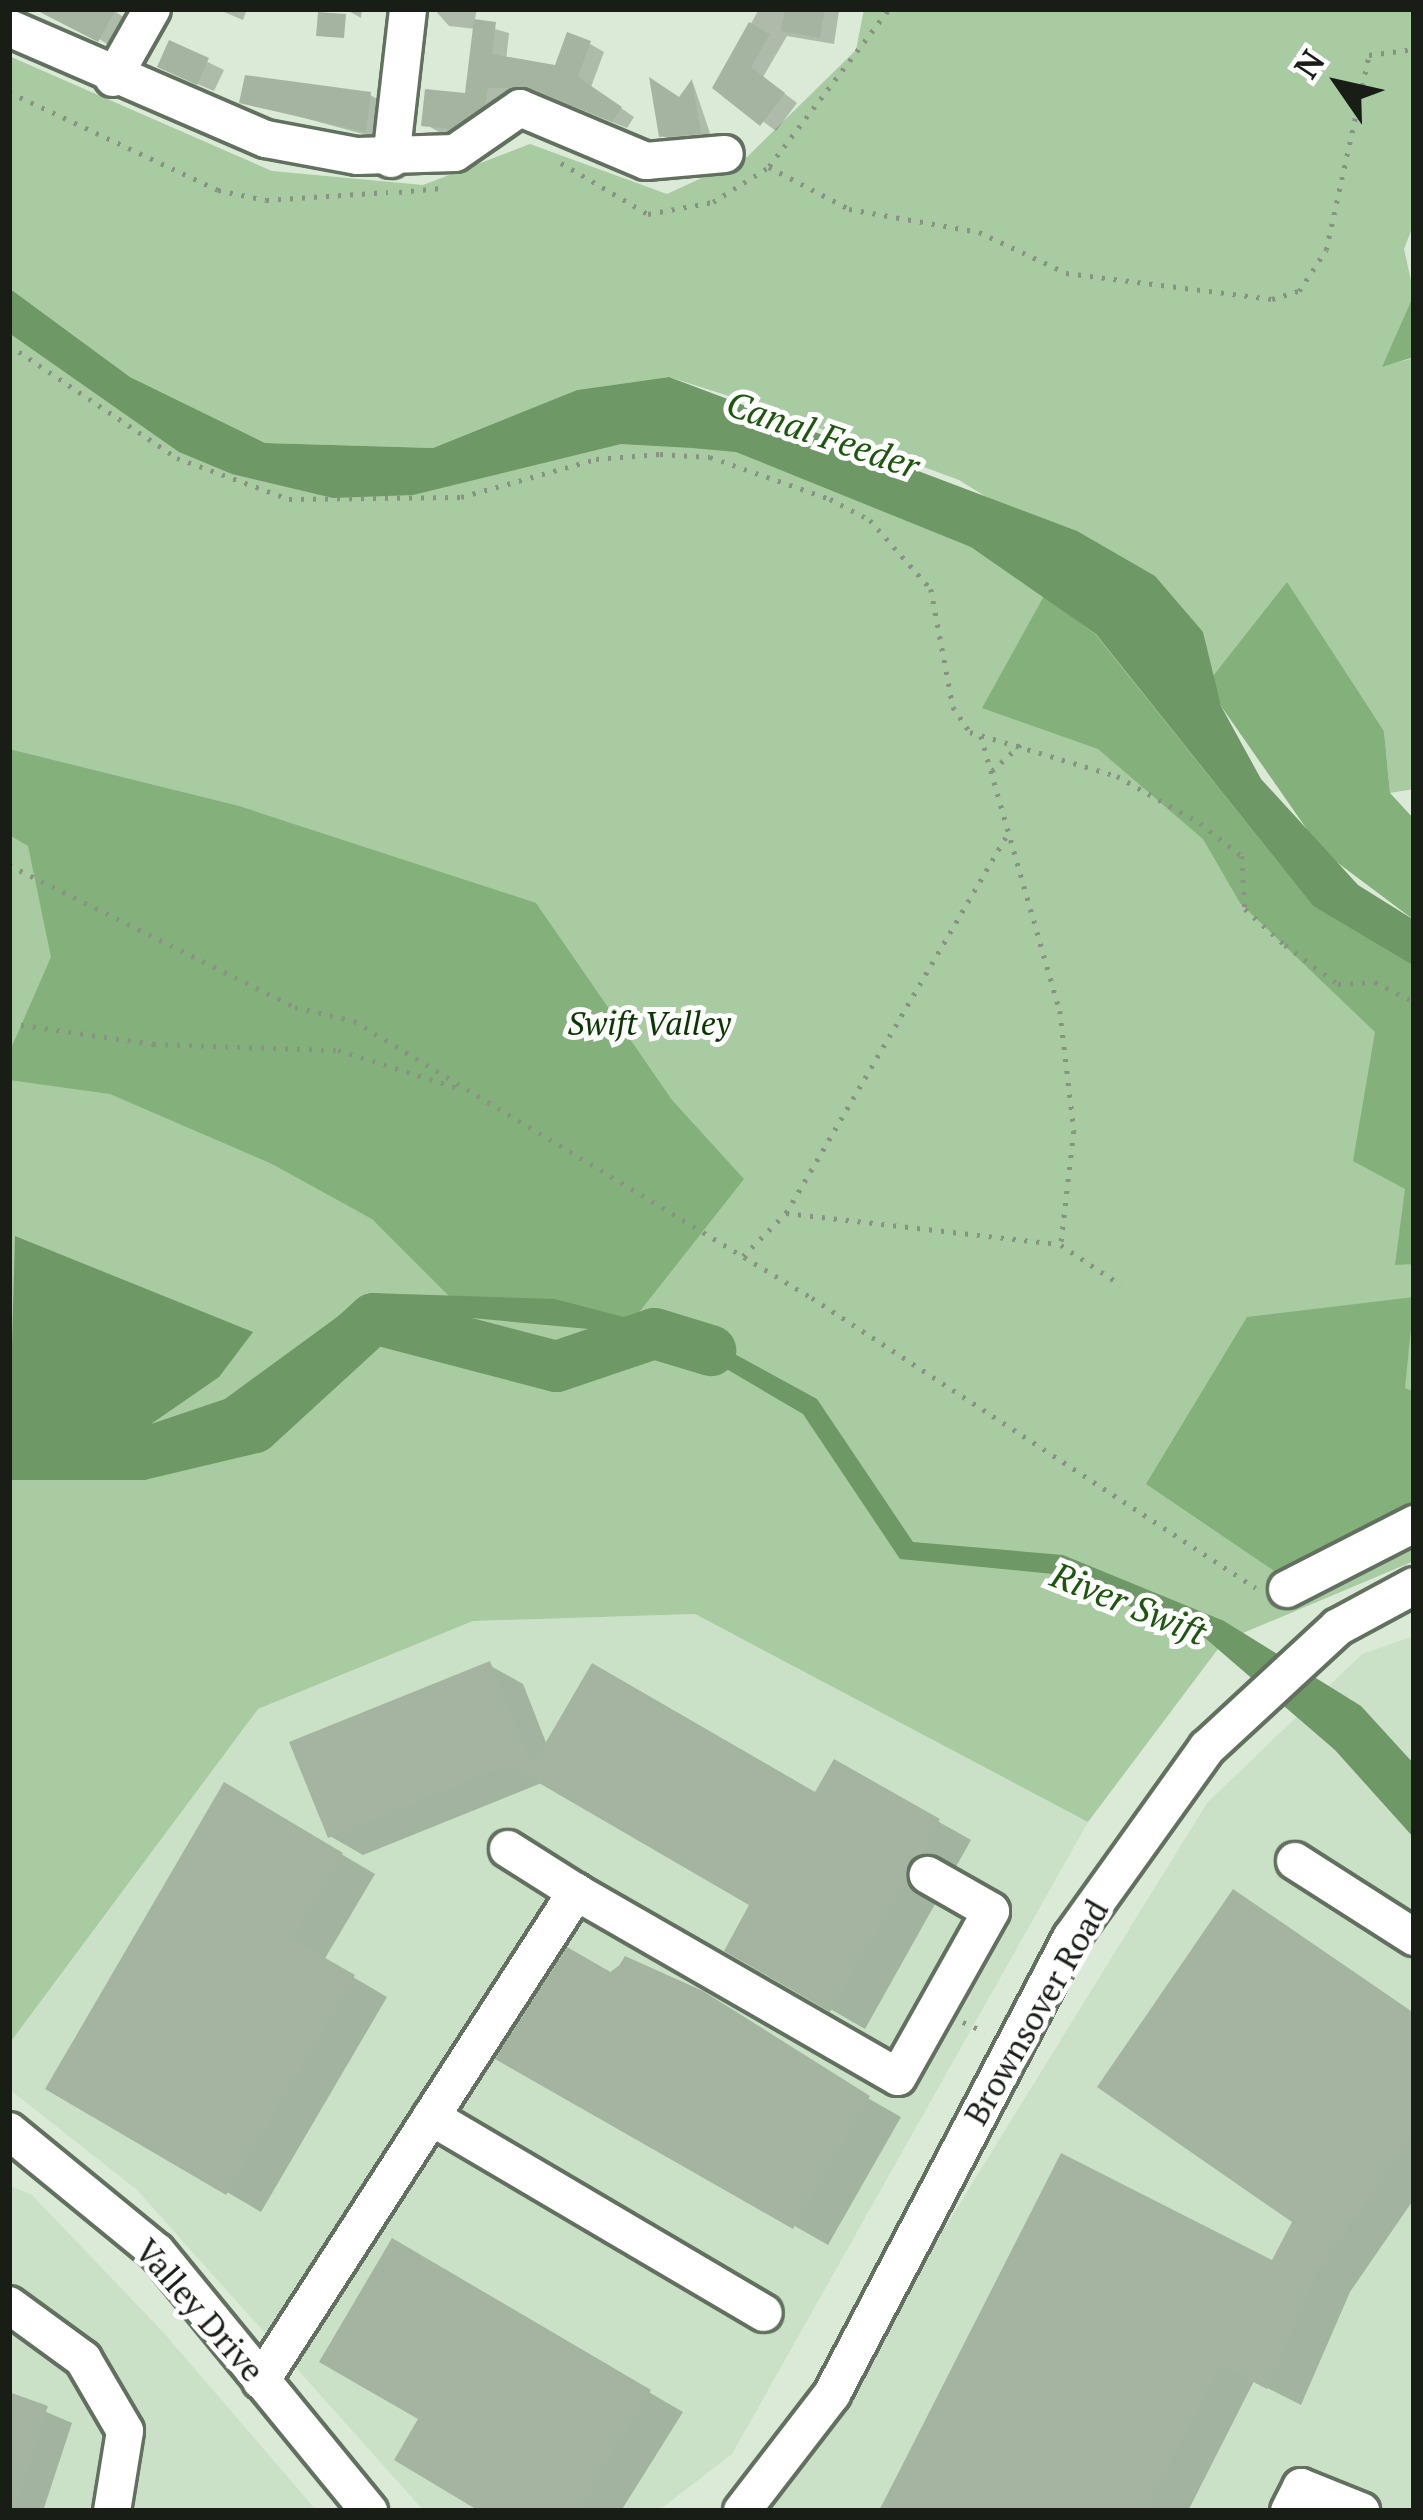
<!DOCTYPE html>
<style>
body{margin:0}
#map{position:relative;width:1423px;height:2520px;overflow:hidden;background:#daead6;font-family:"PT Serif",serif}
div>[style]{position:absolute}
.built>*{inset:0;background:#cbe1c7}
.green>*{inset:0;background:#a8cba1}
.forest>*{inset:0;background:#84b07b}
.water>*{inset:0;background:#6e9865}
.shadow>*{inset:0;background:#0003}
.river>*{height:51px;margin:-25.5px;padding:0 25.5px;transform-origin:25.5px;border-radius:25.5px;background:#6e9865}
.building>*{inset:0;background:#a4b4a1}
.path>*{height:4.5px;margin-top:-2.25px;transform-origin:0;background:repeating-linear-gradient(90deg,#889384 0 3px,transparent 0 12px)}
.roads{filter:drop-shadow(3px 0 #62715f) drop-shadow(-3px 0 #62715f) drop-shadow(0 3px #62715f) drop-shadow(0 -3px #62715f)}
.minor>*{height:36px;margin:-18px;padding:0 18px;transform-origin:18px;border-radius:18px;background:#fff}
span{translate:-50% -50%;white-space:nowrap;text-align:center;line-height:1.15;-webkit-text-stroke:10px #fff;paint-order:stroke}
.park-label{font-size:33px;color:#0b3701;font-style:italic}
.street-label{font-size:33px;color:#181d16}
.water-label{font-size:36px;color:#1d560d;font-style:italic}
.frame{position:absolute;inset:0;border:12px solid #181d16;pointer-events:none}
.north{position:absolute;left:1279px;top:24px;width:120px;height:120px;-webkit-text-stroke:9px #fff;paint-order:stroke;rotate:304deg;font-size:33px;font-weight:700;line-height:48px;text-align:center;color:#181d16}
.north::after{content:'';display:block;margin:auto;width:42px;height:54px;background:#181d16;clip-path:polygon(50% 0,100% 100%,50% 72%,0 100%)}
</style>
<div id="map">
<div class="built">
<div style="clip-path:polygon(695px 1614px,1088px 1822px,732px 2454px,658px 2511px,424px 2511px,137px 2190px,9px 2089px,9px 2044px,258px 1709px,473px 1621px)"></div>
<div style="clip-path:polygon(1414px 1636px,1414px 2511px,770px 2511px,1207px 1803px,1362px 1654px)"></div>
<div style="clip-path:polygon(9px 2185px,32px 2195px,163px 2332px,317px 2511px,9px 2511px)"></div>
</div>
<div class="green">
<div style="clip-path:polygon(864px 9px,1414px 9px,1414px 223px,1404px 249px,1414px 294px,1383px 366px,1414px 358px,1414px 789px,1390px 793px,1384px 731px,1287px 583px,1212px 677px,1203px 632px,959px 480px,754px 404px,669px 377px,577px 390px,433px 448px,265px 443px,130px 377px,9px 288px,9px 56px,272px 171px,423px 185px,530px 144px,667px 194px,747px 157px,856px 50px)"></div>
<div style="clip-path:polygon(9px 310px,183px 427px,341px 475px,616px 415px,985px 521px,1414px 942px,1414px 1561px,1224px 1641px,1088px 1822px,695px 1614px,473px 1621px,258px 1709px,9px 2044px)"></div>
</div>
<div class="forest">
<div style="clip-path:polygon(1414px 294px,1414px 357px,1382px 367px)"></div>
<div style="clip-path:polygon(1287px 582px,1384px 731px,1390px 793px,1414px 819px,1414px 920px,1322px 851px,1221px 706px,1212px 677px)"></div>
<div style="clip-path:polygon(1044px 596px,1095px 634px,1313px 906px,1414px 966px,1414px 1264px,1395px 1265px,1405px 1189px,1353px 1161px,1375px 1032px,1240px 903px,1203px 839px,1098px 749px,982px 708px)"></div>
<div style="clip-path:polygon(9px 749px,239px 806px,536px 903px,672px 1100px,744px 1179px,633px 1320px,463px 1310px,372px 1219px,272px 1164px,110px 1094px,9px 1080px,9px 1053px,51px 957px,28px 846px,9px 835px)"></div>
<div style="clip-path:polygon(1414px 1297px,1405px 1388px,1414px 1392px,1414px 1513px,1289px 1581px,1146px 1484px,1247px 1317px)"></div>
</div>
<div class="water">
<div style="clip-path:polygon(9px 288px,130px 377px,265px 443px,433px 448px,577px 390px,669px 377px,1077px 531px,1155px 576px,1203px 632px,1221px 706px,1261px 779px,1358px 885px,1414px 920px,1414px 966px,1313px 906px,1096px 634px,971px 547px,736px 452px,692px 448px,621px 444px,413px 495px,333px 498px,232px 474px,179px 452px,9px 333px)"></div>
<div style="clip-path:polygon(15px 1236px,253px 1332px,219px 1377px,151px 1424px,225px 1399px,370px 1293px,555px 1299px,707px 1339px,817px 1399px,913px 1542px,1063px 1555px,1224px 1621px,1361px 1706px,1414px 1764px,1414px 1838px,1335px 1750px,1205px 1638px,1053px 1574px,900px 1559px,803px 1414px,718px 1364px,632px 1333px,386px 1310px,237px 1418px,153px 1445px,15px 1443px,9px 1454px)"></div>
</div>
<div class="shadow">
<div style="clip-path:polygon(52px 9px,111px 9px,130px 21px,115px 49px)"></div>
<div style="clip-path:polygon(217px 9px,247px 9px,243px 20px)"></div>
<div style="clip-path:polygon(346px 9px,362px 9px,361px 18px,347px 10px)"></div>
<div style="clip-path:polygon(434px 9px,477px 9px,474px 23px,509px 33px,506px 60px,557px 69px,569px 36px,590px 44px,604px 52px,591px 87px,634px 117px,627px 128px,536px 92px,502px 94px,466px 135px,439px 132px,425px 124px,468px 96px,476px 29px,449px 26px)"></div>
<div style="clip-path:polygon(759px 9px,839px 11px,834px 44px,787px 36px,763px 77px,797px 103px,776px 131px,716px 87px)"></div>
<div style="clip-path:polygon(171px 44px,224px 70px,214px 91px,176px 75px)"></div>
<div style="clip-path:polygon(693px 83px,712px 139px,674px 142px,661px 135px)"></div>
<div style="clip-path:polygon(370px 95px,385px 103px,381px 139px,242px 101px)"></div>
<div style="clip-path:polygon(489px 1665px,523px 1684px,547px 1745px,816px 1796px,835px 1763px,971px 1840px,865px 2029px,728px 1950px,754px 1904px,544px 1782px,363px 1855px,330px 1836px)"></div>
<div style="clip-path:polygon(226px 1786px,375px 1874px,324px 1960px,387px 1997px,261px 2212px,49px 2088px)"></div>
<div style="clip-path:polygon(626px 1960px,901px 2117px,828px 2245px,500px 2058px)"></div>
<div style="clip-path:polygon(1414px 2013px,1414px 2199px,1350px 2292px,1301px 2405px,1254px 2381px,1188px 2511px,879px 2511px,1063px 2157px,1273px 2264px)"></div>
<div style="clip-path:polygon(393px 2243px,683px 2412px,621px 2511px,485px 2511px)"></div>
<div style="clip-path:polygon(9px 2396px,72px 2423px,43px 2511px,9px 2511px)"></div>
</div>
<div class="river">
<div style="left:9px;top:1454px;width:132px"></div>
<div style="left:141px;top:1454px;width:116px;rotate:-13.4deg"></div>
<div style="left:254px;top:1427px;width:161px;rotate:-42.5deg"></div>
<div style="left:373px;top:1318px;width:189px;rotate:14.7deg"></div>
<div style="left:556px;top:1366px;width:103px;rotate:-18.6deg"></div>
<div style="left:654px;top:1333px;width:59px;rotate:16.9deg"></div>
</div>
<div class="building">
<div style="clip-path:polygon(34px 9px,116px 9px,98px 42px)"></div>
<div style="clip-path:polygon(785px 9px,825px 9px,820px 38px,781px 31px)"></div>
<div style="clip-path:polygon(318px 12px,346px 14px,344px 38px,316px 36px)"></div>
<div style="clip-path:polygon(474px 19px,496px 22px,492px 54px,555px 65px,567px 32px,591px 41px,578px 77px,622px 107px,612px 122px,529px 87px,488px 88px,485px 105px,450px 129px,421px 126px,425px 89px,465px 93px)"></div>
<div style="clip-path:polygon(749px 22px,770px 34px,751px 67px,785px 93px,760px 126px,712px 88px)"></div>
<div style="clip-path:polygon(169px 40px,209px 58px,197px 85px,157px 67px)"></div>
<div style="clip-path:polygon(245px 75px,371px 92px,366px 132px,239px 103px)"></div>
<div style="clip-path:polygon(649px 77px,679px 97px,692px 79px,701px 134px,659px 137px)"></div>
<div style="clip-path:polygon(490px 1661px,532px 1766px,592px 1663px,815px 1792px,834px 1759px,940px 1819px,830px 2012px,724px 1951px,749px 1905px,508px 1765px,328px 1838px,289px 1742px)"></div>
<div style="clip-path:polygon(224px 1782px,343px 1853px,292px 1939px,355px 1975px,226px 2195px,45px 2089px)"></div>
<div style="clip-path:polygon(1233px 1889px,1414px 2013px,1414px 2132px,1317px 2272px,1267px 2389px,1220px 2365px,1145px 2511px,879px 2511px,1061px 2153px,1272px 2260px,1292px 2222px,1097px 2087px)"></div>
<div style="clip-path:polygon(567px 1947px,614px 1974px,625px 1956px,703px 1991px,870px 2096px,793px 2229px,495px 2059px)"></div>
<div style="clip-path:polygon(392px 2238px,651px 2390px,577px 2511px,479px 2511px,394px 2460px,418px 2419px,319px 2362px)"></div>
<div style="clip-path:polygon(9px 2392px,48px 2406px,13px 2511px,9px 2510px)"></div>
</div>
<div class="path">
<div style="left:9px;top:92px;width:231px;rotate:25.1deg"></div>
<div style="left:218px;top:190px;width:49px;rotate:11.8deg"></div>
<div style="left:266px;top:200px;width:122px;rotate:-3.8deg"></div>
<div style="left:561px;top:163px;width:101px;rotate:30.4deg"></div>
<div style="left:648px;top:214px;width:66px;rotate:-10.5deg"></div>
<div style="left:713px;top:202px;width:66px;rotate:-32deg"></div>
<div style="left:769px;top:167px;width:90px;rotate:27.7deg"></div>
<div style="left:849px;top:209px;width:132px;rotate:10deg"></div>
<div style="left:979px;top:232px;width:96px;rotate:25.2deg"></div>
<div style="left:1066px;top:273px;width:208px;rotate:7.2deg"></div>
<div style="left:1272px;top:299px;width:28px;rotate:-17deg"></div>
<div style="left:1299px;top:291px;width:49px;rotate:-56.6deg"></div>
<div style="left:1326px;top:250px;width:200px;rotate:-77.6deg"></div>
<div style="left:1369px;top:55px;width:45px;rotate:-7.6deg"></div>
<div style="left:769px;top:166px;width:198px;rotate:-52.6deg"></div>
<div style="left:399px;top:192px;width:42px;rotate:-5.4deg"></div>
<div style="left:9px;top:345px;width:202px;rotate:33.9deg"></div>
<div style="left:177px;top:458px;width:119px;rotate:20.1deg"></div>
<div style="left:289px;top:499px;width:172px;rotate:-0.7deg"></div>
<div style="left:461px;top:497px;width:140px;rotate:-15.7deg"></div>
<div style="left:596px;top:459px;width:64px;rotate:-4.5deg"></div>
<div style="left:660px;top:454px;width:50px;rotate:3.4deg"></div>
<div style="left:710px;top:457px;width:127px;rotate:19.3deg"></div>
<div style="left:830px;top:499px;width:45px;rotate:27.7deg"></div>
<div style="left:870px;top:520px;width:92px;rotate:48.5deg"></div>
<div style="left:931px;top:589px;width:120px;rotate:79.4deg"></div>
<div style="left:953px;top:707px;width:30px;rotate:56deg"></div>
<div style="left:970px;top:732px;width:153px;rotate:16.7deg"></div>
<div style="left:1117px;top:776px;width:95px;rotate:29.5deg"></div>
<div style="left:1200px;top:823px;width:53px;rotate:38.2deg"></div>
<div style="left:1242px;top:856px;width:53px;rotate:86.8deg"></div>
<div style="left:1245px;top:909px;width:54px;rotate:42deg"></div>
<div style="left:1285px;top:945px;width:66px;rotate:36.3deg"></div>
<div style="left:1338px;top:984px;width:37px;rotate:-3deg"></div>
<div style="left:1375px;top:982px;width:44px;rotate:27.1deg"></div>
<div style="left:981px;top:736px;width:286px;rotate:74deg"></div>
<div style="left:1060px;top:1011px;width:121px;rotate:83.3deg"></div>
<div style="left:1074px;top:1131px;width:115px;rotate:96.5deg"></div>
<div style="left:1061px;top:1245px;width:72px;rotate:33.7deg"></div>
<div style="left:992px;top:771px;width:41px;rotate:-43deg"></div>
<div style="left:9px;top:865px;width:319px;rotate:26.4deg"></div>
<div style="left:295px;top:1007px;width:61px;rotate:13.3deg"></div>
<div style="left:354px;top:1021px;width:535px;rotate:31.17deg"></div>
<div style="left:812px;top:1298px;width:530px;rotate:33.15deg"></div>
<div style="left:9px;top:1023px;width:146px;rotate:8.3deg"></div>
<div style="left:153px;top:1044px;width:185px;rotate:1.9deg"></div>
<div style="left:338px;top:1050px;width:132px;rotate:17.6deg"></div>
<div style="left:786px;top:1213px;width:444px;rotate:-59.7deg"></div>
<div style="left:743px;top:1256px;width:61px;rotate:-45deg"></div>
<div style="left:786px;top:1213px;width:275px;rotate:6.5deg"></div>
<div style="left:963px;top:2022px;width:24px;rotate:24deg"></div>
</div>
<div class="roads">
<div class="minor">
<div style="left:9px;top:28px;width:280px;rotate:23.4deg"></div>
<div style="left:266px;top:139px;width:93px;rotate:10.6deg"></div>
<div style="left:357px;top:156px;width:98px;rotate:-1.8deg"></div>
<div style="left:455px;top:153px;width:79px;rotate:-34.7deg"></div>
<div style="left:520px;top:108px;width:137px;rotate:22.8deg"></div>
<div style="left:646px;top:161px;width:79px;rotate:-5.1deg"></div>
<div style="left:113px;top:78px;width:79px;rotate:-60.5deg"></div>
<div style="left:391px;top:159px;width:151px;rotate:-83.5deg"></div>
<div style="left:1287px;top:1589px;width:143px;rotate:-27.1deg"></div>
<div style="left:508px;top:1849px;width:80px;rotate:32.3deg"></div>
<div style="left:1295px;top:1861px;width:141px;rotate:32.6deg"></div>
<div style="left:431px;top:2117px;width:386px;rotate:30.5deg"></div>
<div style="left:9px;top:2131px;width:191px;rotate:39.3deg"></div>
<div style="left:157px;top:2252px;width:335px;rotate:50.7deg"></div>
<div style="left:9px;top:2305px;width:92px;rotate:36.1deg"></div>
<div style="left:83px;top:2359px;width:83px;rotate:59.7deg"></div>
<div style="left:125px;top:2431px;width:81px;rotate:99.2deg"></div>
<div style="left:261px;top:2381px;width:582px;rotate:-57.21deg"></div>
<div style="left:576px;top:1892px;width:371px;rotate:29.9deg"></div>
<div style="left:898px;top:2077px;width:190px;rotate:-60.7deg"></div>
<div style="left:991px;top:1911px;width:73px;rotate:-150.3deg"></div>
<div style="left:742px;top:2511px;width:148px;rotate:-52.4deg"></div>
<div style="left:832px;top:2394px;width:515px;rotate:-62.34deg"></div>
<div style="left:1071px;top:1938px;width:234px;rotate:-54.4deg"></div>
<div style="left:1207px;top:1748px;width:178px;rotate:-42.7deg"></div>
<div style="left:1338px;top:1627px;width:86px;rotate:-28.3deg"></div>
<div style="left:1289px;top:2511px;width:27px;rotate:-63deg"></div>
<div style="left:1301px;top:2487px;width:65px;rotate:21.8deg"></div>
</div>
</div>
<div class="park-label">
<span style="left:649px;top:1023px">Swift Valley</span>
</div>
<div class="street-label">
<span style="left:1036px;top:2012px;rotate:-60deg">Brownsover Road</span>
<span style="left:200px;top:2310px;rotate:49deg">Valley Drive</span>
</div>
<div class="water-label">
<span style="left:823px;top:434px;rotate:19deg">Canal Feeder</span>
<span style="left:1129px;top:1603px;rotate:22deg">River Swift</span>
</div>
<div class="frame"></div>
<div class="north">N</div>
</div>
